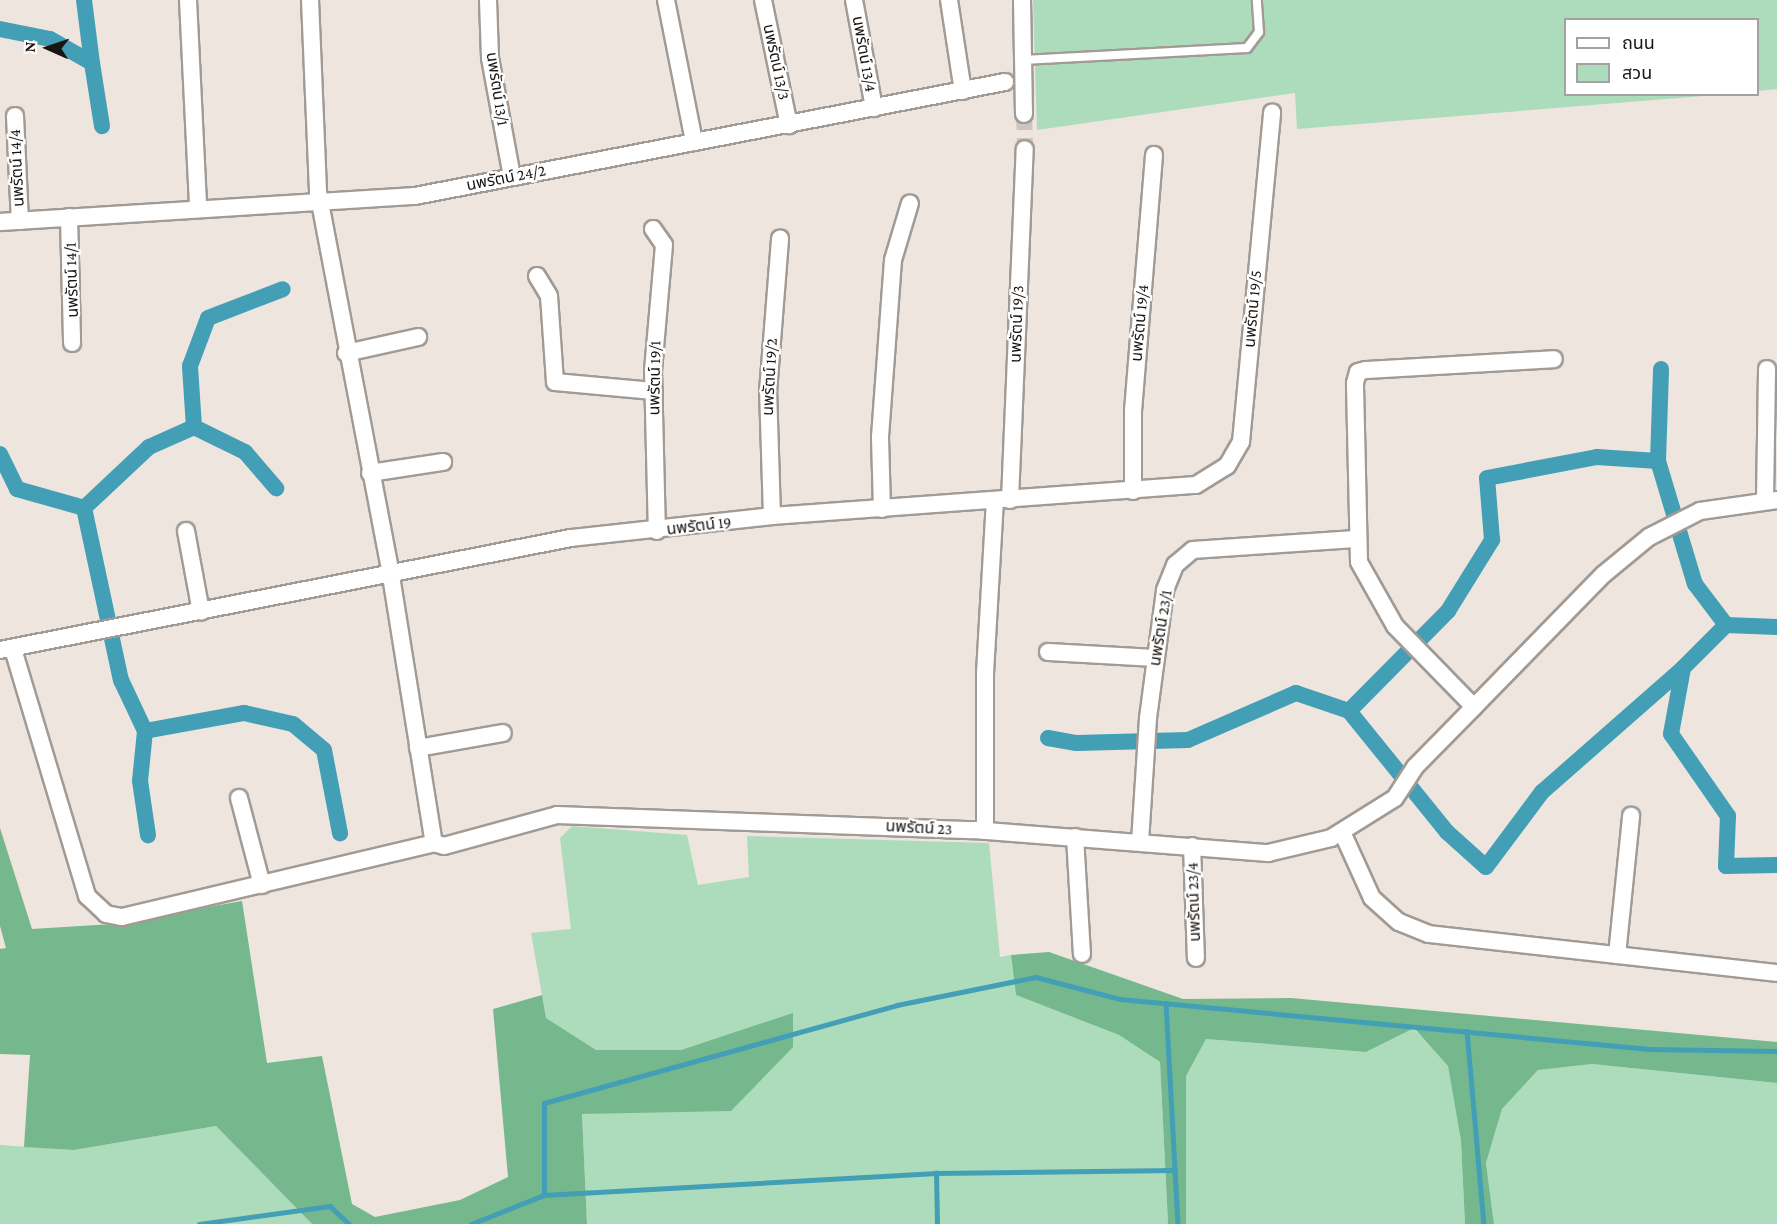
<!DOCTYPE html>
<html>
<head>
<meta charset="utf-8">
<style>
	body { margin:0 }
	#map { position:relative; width:1777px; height:1224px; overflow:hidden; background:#ede5de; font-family:"Crimson Pro","Noto Sans Thai",serif }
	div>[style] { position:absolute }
	.green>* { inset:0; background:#acdcbc }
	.forest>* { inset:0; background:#75b88d }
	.stream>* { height:4.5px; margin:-2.25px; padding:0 2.25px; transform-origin:2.25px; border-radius:2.25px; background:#429fb5 }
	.canal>* { height:16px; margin:-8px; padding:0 8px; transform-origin:8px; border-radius:8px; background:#429fb5 }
	.minor-tunnel>* { height:16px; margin-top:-8px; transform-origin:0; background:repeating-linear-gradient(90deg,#cdc6c0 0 16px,transparent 0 24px) }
	.roads { filter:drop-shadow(2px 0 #a29a94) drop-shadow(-2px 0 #a29a94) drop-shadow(0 2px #a29a94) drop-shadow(0 -2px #a29a94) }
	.service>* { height:8px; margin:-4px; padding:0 4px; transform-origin:4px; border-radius:4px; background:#fff }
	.minor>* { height:16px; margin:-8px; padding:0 8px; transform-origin:8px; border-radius:8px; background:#fff }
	span { translate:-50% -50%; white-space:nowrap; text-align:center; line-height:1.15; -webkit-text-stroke:4.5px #fff; paint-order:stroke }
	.street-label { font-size:16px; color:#181513 }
	.legend { position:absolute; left:1564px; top:18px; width:195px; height:78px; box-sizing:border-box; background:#fff; border:2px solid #a3a1a1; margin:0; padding:8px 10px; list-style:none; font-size:18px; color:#181513 }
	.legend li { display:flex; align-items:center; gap:12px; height:30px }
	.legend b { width:30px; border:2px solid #a3a1a1 }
	.north { position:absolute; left:18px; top:18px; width:60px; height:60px; -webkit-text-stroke:4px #fff; paint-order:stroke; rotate:273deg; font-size:16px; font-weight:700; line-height:24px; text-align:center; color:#181513 }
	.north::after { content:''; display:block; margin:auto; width:21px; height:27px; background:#181513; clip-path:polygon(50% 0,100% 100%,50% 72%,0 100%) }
</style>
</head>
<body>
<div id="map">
	<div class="green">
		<div style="clip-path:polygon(1033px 0,1777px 0,1777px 89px,1758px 91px,1758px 20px,1566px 20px,1566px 94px,1716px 95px,1297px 129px,1295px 93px,1037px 130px)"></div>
		<div style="clip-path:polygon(572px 826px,687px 835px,698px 885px,749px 877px,747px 836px,989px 843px,1000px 957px,1011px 955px,1016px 995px,1119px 1035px,1160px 1062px,1168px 1224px,587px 1224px,582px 1114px,623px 1112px,793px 1014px,681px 1050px,595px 1050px,546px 1018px,531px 933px,571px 929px,560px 838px)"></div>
		<div style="clip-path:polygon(1413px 1028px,1448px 1065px,1461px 1141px,1465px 1224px,1186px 1224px,1186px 1075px,1206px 1039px,1366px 1052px)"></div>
		<div style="clip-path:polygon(1592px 1064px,1777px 1083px,1777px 1224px,1494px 1224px,1486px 1163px,1502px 1109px,1538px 1070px)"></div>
		<div style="clip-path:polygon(216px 1126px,312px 1224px,0 1224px,0 1145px,74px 1150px)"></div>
	</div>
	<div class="forest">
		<div style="clip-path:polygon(0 828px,32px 929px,113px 924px,242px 901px,267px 1063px,322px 1056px,352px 1204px,375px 1217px,460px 1200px,508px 1177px,493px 1009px,542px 995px,546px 1018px,596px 1050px,681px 1050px,793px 1013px,793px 1047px,731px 1111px,582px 1114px,587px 1224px,312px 1224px,216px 1126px,74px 1150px,24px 1147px,30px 1055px,0 1054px,0 949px,6px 948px,0 926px)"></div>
		<div style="clip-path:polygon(1049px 952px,1183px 999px,1291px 998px,1777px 1042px,1777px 1083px,1592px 1064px,1538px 1070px,1502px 1109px,1486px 1163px,1494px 1224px,1465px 1224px,1461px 1141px,1448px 1066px,1414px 1028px,1366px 1052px,1206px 1039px,1186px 1076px,1186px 1224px,1168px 1224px,1160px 1062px,1119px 1035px,1016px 995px,1011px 955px)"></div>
	</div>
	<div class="stream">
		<div style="left:1166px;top:1003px;width:221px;rotate:86.9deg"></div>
		<div style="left:1467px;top:1031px;width:194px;rotate:85deg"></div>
		<div style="left:544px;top:1195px;width:393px;rotate:-3.2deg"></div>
		<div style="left:199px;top:1224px;width:132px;rotate:-7.8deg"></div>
		<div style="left:330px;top:1206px;width:26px;rotate:43deg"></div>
		<div style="left:471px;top:1224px;width:79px;rotate:-21.7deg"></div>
		<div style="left:544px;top:1195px;width:92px;rotate:-90deg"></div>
		<div style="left:544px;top:1103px;width:366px;rotate:-15.5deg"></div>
		<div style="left:897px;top:1005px;width:142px;rotate:-11.4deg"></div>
		<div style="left:1036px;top:977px;width:87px;rotate:14.7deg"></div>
		<div style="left:1120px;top:999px;width:531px;rotate:5.4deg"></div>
		<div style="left:1649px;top:1049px;width:128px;rotate:0.9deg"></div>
		<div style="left:937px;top:1224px;width:51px;rotate:-91.1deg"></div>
		<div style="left:936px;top:1173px;width:239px;rotate:-0.7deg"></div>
	</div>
	<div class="canal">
		<div style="left:84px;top:0;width:64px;rotate:82.8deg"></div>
		<div style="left:0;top:29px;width:51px;rotate:11.3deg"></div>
		<div style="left:50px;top:39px;width:48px;rotate:29.7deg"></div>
		<div style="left:92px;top:63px;width:64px;rotate:81deg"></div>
		<div style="left:194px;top:427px;width:61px;rotate:-93.8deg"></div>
		<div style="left:190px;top:366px;width:51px;rotate:-69.4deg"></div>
		<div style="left:208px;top:318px;width:80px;rotate:-21.1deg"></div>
		<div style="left:0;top:454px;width:39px;rotate:64deg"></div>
		<div style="left:17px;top:489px;width:70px;rotate:15.8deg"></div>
		<div style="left:84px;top:508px;width:89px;rotate:-43.2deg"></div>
		<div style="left:149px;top:447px;width:49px;rotate:-24deg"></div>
		<div style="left:194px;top:427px;width:57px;rotate:26.1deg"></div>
		<div style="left:245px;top:452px;width:48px;rotate:49.3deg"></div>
		<div style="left:1658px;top:461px;width:128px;rotate:73.3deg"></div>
		<div style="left:1695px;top:584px;width:51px;rotate:52.9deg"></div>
		<div style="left:84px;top:508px;width:176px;rotate:77.9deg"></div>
		<div style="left:121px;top:680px;width:56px;rotate:64.8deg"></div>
		<div style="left:145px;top:731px;width:101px;rotate:-10.3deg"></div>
		<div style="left:244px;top:713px;width:50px;rotate:12.7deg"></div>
		<div style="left:293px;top:724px;width:40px;rotate:40deg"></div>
		<div style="left:324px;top:750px;width:85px;rotate:79.1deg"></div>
		<div style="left:1777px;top:627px;width:51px;rotate:-177.8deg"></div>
		<div style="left:1726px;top:625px;width:61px;rotate:135deg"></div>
		<div style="left:1683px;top:668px;width:67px;rotate:100.3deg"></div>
		<div style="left:1671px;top:734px;width:100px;rotate:55.2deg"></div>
		<div style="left:1728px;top:816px;width:50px;rotate:92.3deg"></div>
		<div style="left:1726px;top:866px;width:51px;rotate:-1.1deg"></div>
		<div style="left:1349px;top:711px;width:141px;rotate:-45.3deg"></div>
		<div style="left:1448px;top:611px;width:84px;rotate:-58.2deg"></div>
		<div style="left:1492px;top:540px;width:62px;rotate:-94.6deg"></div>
		<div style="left:1487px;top:478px;width:112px;rotate:-10.8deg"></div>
		<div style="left:1597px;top:457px;width:61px;rotate:3.8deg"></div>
		<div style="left:1658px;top:461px;width:92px;rotate:-88.1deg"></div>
		<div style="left:145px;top:731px;width:50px;rotate:95.7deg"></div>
		<div style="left:140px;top:781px;width:55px;rotate:81.6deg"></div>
		<div style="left:1048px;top:738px;width:29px;rotate:10deg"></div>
		<div style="left:1077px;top:743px;width:111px;rotate:-1.5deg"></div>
		<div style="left:1188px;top:740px;width:118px;rotate:-23.5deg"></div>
		<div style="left:1296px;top:693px;width:56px;rotate:18.8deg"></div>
		<div style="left:1349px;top:711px;width:156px;rotate:51deg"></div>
		<div style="left:1447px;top:832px;width:52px;rotate:41.9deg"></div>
		<div style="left:1486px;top:867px;width:94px;rotate:-53.3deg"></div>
		<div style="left:1542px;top:792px;width:188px;rotate:-41.3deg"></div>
	</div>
	<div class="minor-tunnel">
		<div style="left:1024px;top:114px;width:35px;rotate:88deg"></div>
	</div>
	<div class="roads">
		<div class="service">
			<div style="left:1023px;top:60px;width:224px;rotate:-3.1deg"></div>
			<div style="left:1247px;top:48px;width:20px;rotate:-53deg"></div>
			<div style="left:1259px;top:32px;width:32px;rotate:-94deg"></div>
		</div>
		<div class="minor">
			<div style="left:188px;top:0;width:208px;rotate:87.2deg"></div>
			<div style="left:310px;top:0;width:192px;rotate:87.6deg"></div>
			<div style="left:318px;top:192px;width:391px;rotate:79.2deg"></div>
			<div style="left:391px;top:576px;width:270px;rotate:80.9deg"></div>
			<div style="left:488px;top:0;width:58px;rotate:88deg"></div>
			<div style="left:490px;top:58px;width:121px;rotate:79.5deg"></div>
			<div style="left:666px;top:0;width:145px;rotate:78.8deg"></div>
			<div style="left:763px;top:0;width:128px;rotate:78.3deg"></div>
			<div style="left:854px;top:0;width:110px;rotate:79.5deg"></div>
			<div style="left:949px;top:0;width:92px;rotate:81.3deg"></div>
			<div style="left:1022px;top:0;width:114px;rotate:89deg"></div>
			<div style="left:15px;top:116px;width:105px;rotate:87.3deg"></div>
			<div style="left:69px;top:217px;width:126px;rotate:88.6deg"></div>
			<div style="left:0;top:222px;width:416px;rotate:-3.6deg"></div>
			<div style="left:415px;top:196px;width:601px;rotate:-10.94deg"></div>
			<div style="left:653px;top:229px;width:19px;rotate:55deg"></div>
			<div style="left:664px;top:245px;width:126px;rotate:95deg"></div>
			<div style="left:653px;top:371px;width:160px;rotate:88.6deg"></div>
			<div style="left:537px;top:276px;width:23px;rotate:59deg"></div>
			<div style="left:549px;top:296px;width:86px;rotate:86deg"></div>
			<div style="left:555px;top:382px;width:99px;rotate:5.2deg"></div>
			<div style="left:346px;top:353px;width:74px;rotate:-12.5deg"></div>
			<div style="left:370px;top:473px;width:74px;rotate:-8.6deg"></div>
			<div style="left:1133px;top:491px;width:80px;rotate:-90deg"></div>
			<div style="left:1133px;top:411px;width:257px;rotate:-85.3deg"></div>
			<div style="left:1765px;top:499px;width:130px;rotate:-89.1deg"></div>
			<div style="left:1010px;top:500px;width:351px;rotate:-87.6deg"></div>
			<div style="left:882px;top:509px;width:72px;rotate:-91.6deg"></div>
			<div style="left:880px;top:437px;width:177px;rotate:-85.8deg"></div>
			<div style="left:893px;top:260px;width:59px;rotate:-73.4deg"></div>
			<div style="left:772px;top:516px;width:124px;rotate:-91.8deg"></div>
			<div style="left:768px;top:392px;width:154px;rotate:-85.5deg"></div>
			<div style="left:186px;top:531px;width:82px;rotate:79.5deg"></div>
			<div style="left:13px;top:649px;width:258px;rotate:73.3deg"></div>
			<div style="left:87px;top:896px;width:26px;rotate:43deg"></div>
			<div style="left:106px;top:914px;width:16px;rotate:11deg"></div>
			<div style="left:122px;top:917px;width:321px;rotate:-13.3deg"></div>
			<div style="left:434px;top:843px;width:10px;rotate:17deg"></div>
			<div style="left:444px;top:846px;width:117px;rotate:-15.3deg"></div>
			<div style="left:557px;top:815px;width:417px;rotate:2.1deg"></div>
			<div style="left:974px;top:830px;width:295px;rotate:4.5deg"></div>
			<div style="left:1268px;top:853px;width:65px;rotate:-13.4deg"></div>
			<div style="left:1331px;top:838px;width:75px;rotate:-32deg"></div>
			<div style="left:1395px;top:798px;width:37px;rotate:-57deg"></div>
			<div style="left:1415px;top:767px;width:84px;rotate:-45.5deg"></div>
			<div style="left:1474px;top:707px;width:186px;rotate:-45.7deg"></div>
			<div style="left:1604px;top:574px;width:58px;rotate:-39.4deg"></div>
			<div style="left:1649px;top:537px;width:57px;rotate:-27deg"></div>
			<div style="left:1700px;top:511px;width:78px;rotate:-8.1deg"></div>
			<div style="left:0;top:650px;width:582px;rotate:-11.1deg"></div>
			<div style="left:571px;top:538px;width:202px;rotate:-6.2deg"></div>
			<div style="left:772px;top:516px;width:425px;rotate:-4.2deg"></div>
			<div style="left:1196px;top:485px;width:36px;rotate:-32deg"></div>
			<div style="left:1227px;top:466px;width:28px;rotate:-60deg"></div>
			<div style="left:1241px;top:442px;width:331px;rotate:-84.6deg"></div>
			<div style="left:1048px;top:652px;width:108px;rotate:3.2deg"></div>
			<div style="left:1474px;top:707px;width:113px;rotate:-134.3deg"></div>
			<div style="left:1395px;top:626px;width:73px;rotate:-119.4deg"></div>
			<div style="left:1359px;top:562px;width:179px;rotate:-91.3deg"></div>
			<div style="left:1355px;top:383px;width:11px;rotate:-75deg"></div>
			<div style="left:1358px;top:372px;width:8px;rotate:-14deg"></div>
			<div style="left:1366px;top:370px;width:188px;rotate:-3.3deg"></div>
			<div style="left:418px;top:748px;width:86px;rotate:-10deg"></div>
			<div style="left:239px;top:798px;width:90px;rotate:75.2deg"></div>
			<div style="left:985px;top:831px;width:158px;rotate:-90deg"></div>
			<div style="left:985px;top:673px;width:172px;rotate:-86.7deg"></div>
			<div style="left:1342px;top:832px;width:72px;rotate:65.6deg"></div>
			<div style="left:1372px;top:898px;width:36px;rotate:42deg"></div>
			<div style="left:1399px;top:922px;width:32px;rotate:22deg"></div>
			<div style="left:1429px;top:934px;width:350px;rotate:6.4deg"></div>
			<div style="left:1075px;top:837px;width:117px;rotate:86.6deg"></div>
			<div style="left:1140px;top:842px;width:124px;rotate:-86.3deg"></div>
			<div style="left:1148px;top:718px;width:129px;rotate:-82.4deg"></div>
			<div style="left:1165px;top:590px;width:27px;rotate:-68deg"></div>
			<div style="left:1175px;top:565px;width:23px;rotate:-40deg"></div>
			<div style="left:1193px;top:550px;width:162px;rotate:-3.9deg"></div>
			<div style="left:1192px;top:846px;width:112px;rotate:88deg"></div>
			<div style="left:1617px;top:955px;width:140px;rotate:-84.2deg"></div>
		</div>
	</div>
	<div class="street-label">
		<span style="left:864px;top:54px;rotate:80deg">นพรัตน์ 13/4</span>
		<span style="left:776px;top:62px;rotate:78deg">นพรัตน์ 13/3</span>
		<span style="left:497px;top:89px;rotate:81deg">นพรัตน์ 13/1</span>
		<span style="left:17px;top:168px;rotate:-93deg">นพรัตน์ 14/4</span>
		<span style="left:506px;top:178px;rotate:-11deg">นพรัตน์ 24/2</span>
		<span style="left:72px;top:280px;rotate:-92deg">นพรัตน์ 14/1</span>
		<span style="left:1253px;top:309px;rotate:-85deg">นพรัตน์ 19/5</span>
		<span style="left:1140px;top:323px;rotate:-85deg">นพรัตน์ 19/4</span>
		<span style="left:1017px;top:324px;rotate:-88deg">นพรัตน์ 19/3</span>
		<span style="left:770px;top:377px;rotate:-87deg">นพรัตน์ 19/2</span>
		<span style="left:655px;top:378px;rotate:-89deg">นพรัตน์ 19/1</span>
		<span style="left:699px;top:526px;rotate:-7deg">นพรัตน์ 19</span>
		<span style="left:1161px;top:628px;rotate:-81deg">นพรัตน์ 23/1</span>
		<span style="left:919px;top:828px;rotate:3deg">นพรัตน์ 23</span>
		<span style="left:1194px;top:902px;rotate:-92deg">นพรัตน์ 23/4</span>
	</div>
	<ul class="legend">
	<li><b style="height:8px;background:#fff"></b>ถนน</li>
	<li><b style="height:16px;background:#acdcbc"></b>สวน</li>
	</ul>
	<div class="north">N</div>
</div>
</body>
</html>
